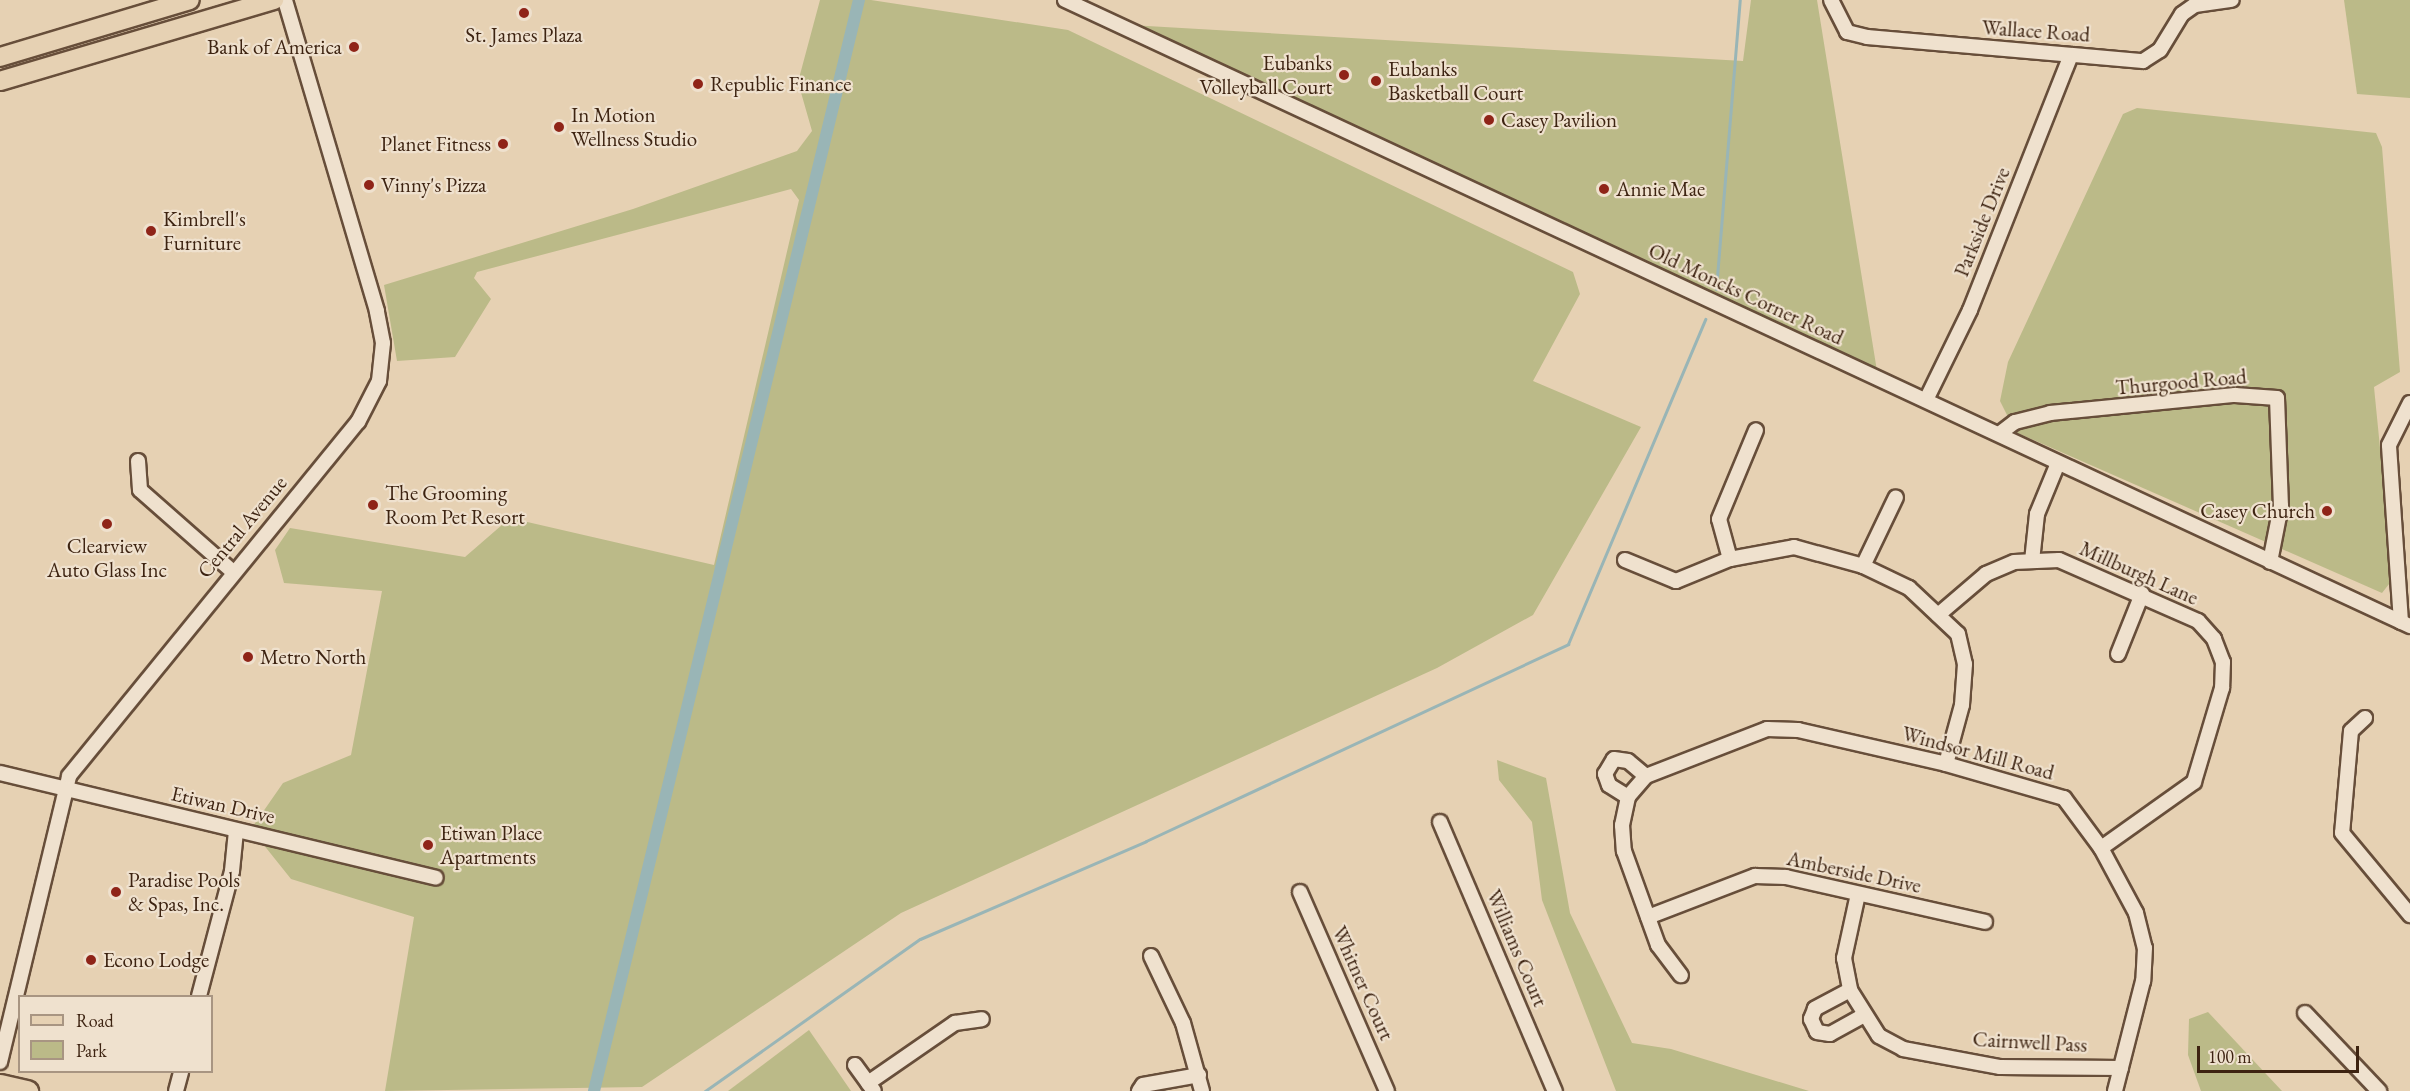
<!DOCTYPE html>
<html>
<head>
<meta charset="utf-8">
<style>
	body { margin:0 }
	#map { position:relative; width:2410px; height:1091px; overflow:hidden; background:#e6d1b3; font-family:"EB Garamond",serif }
	div>[style] { position:absolute }
	.green>* { inset:0; background:#bbba88 }
	.stream>* { height:3px; margin:-1.5px; padding:0 1.5px; transform-origin:1.5px; border-radius:1.5px; background:#99b5b6 }
	.canal>* { height:12px; margin:-6px; padding:0 6px; transform-origin:6px; border-radius:6px; background:#99b5b6 }
	.roads { filter:drop-shadow(2px 0 #674e3a) drop-shadow(-2px 0 #674e3a) drop-shadow(0 2px #674e3a) drop-shadow(0 -2px #674e3a) }
	.minor>* { height:14px; margin:-7px; padding:0 7px; transform-origin:7px; border-radius:7px; background:#efe1ce }
	.major>* { height:18px; margin:-9px; padding:0 9px; transform-origin:9px; border-radius:9px; background:#e6d1b3 }
	.highway>* { height:21px; margin:-10.5px; padding:0 10.5px; transform-origin:10.5px; border-radius:10.5px; background:#e6d1b3 }
	.dots>* { width:16px; height:16px; translate:-50% -50%; box-sizing:border-box; border:3px solid #efe1ce; border-radius:50% }
	span { translate:-50% -50%; white-space:nowrap; text-align:center; line-height:1.15; -webkit-text-stroke:4.5px #efe1ce; paint-order:stroke }
	.street-label { font-size:21px; color:#3d2311 }
	.poi-label { font-size:21px; color:#3d2311 }
	.right { translate:-100% -50%; text-align:right }
	.left { translate:0 -50%; text-align:left }
	.legend { position:absolute; left:18px; top:995px; width:195px; height:78px; box-sizing:border-box; background:#efe1ce; border:2px solid #a89582; margin:0; padding:8px 10px; list-style:none; font-size:18px; color:#3d2311 }
	.legend li { display:flex; align-items:center; gap:12px; height:30px }
	.legend b { width:30px; border:2px solid #a89582 }
	.scale { position:absolute; left:2197px; top:1046px; width:162px; height:27px; box-sizing:border-box; border:3px solid #3d2311; border-top:0; padding-left:8px; font-size:18px; line-height:21px; white-space:nowrap; color:#3d2311; -webkit-text-stroke:4px #efe1ce; paint-order:stroke }
</style>
</head>
<body>
<div id="map">
	<div class="green">
		<div style="clip-path:polygon(820px 0,871px 0,1068px 30px,1573px 272px,1580px 294px,1533px 381px,1641px 427px,1533px 615px,1437px 668px,901px 913px,642px 1087px,385px 1091px,414px 917px,291px 879px,251px 829px,283px 783px,351px 755px,382px 591px,284px 583px,275px 550px,290px 528px,465px 557px,510px 518px,714px 565px,799px 200px,791px 189px,477px 272px,474px 278px,491px 299px,455px 357px,397px 361px,384px 285px,633px 209px,797px 151px,812px 131px,798px 82px)"></div>
		<div style="clip-path:polygon(1751px 0,1817px 0,1877px 371px,1130px 25px,1743px 61px)"></div>
		<div style="clip-path:polygon(2344px 0,2410px 0,2410px 98px,2357px 94px)"></div>
		<div style="clip-path:polygon(2137px 108px,2376px 133px,2382px 147px,2400px 372px,2374px 387px,2393px 579px,2382px 593px,2004px 427px,2009px 419px,2000px 401px,2008px 362px,2123px 114px)"></div>
		<div style="clip-path:polygon(1497px 760px,1546px 778px,1570px 913px,1632px 1043px,1671px 1049px,1809px 1091px,1616px 1091px,1542px 900px,1532px 822px,1499px 780px)"></div>
		<div style="clip-path:polygon(2208px 1012px,2282px 1091px,2201px 1091px,2188px 1055px,2189px 1019px)"></div>
		<div style="clip-path:polygon(809px 1030px,851px 1091px,728px 1091px)"></div>
	</div>
	<div class="stream">
		<div style="left:1716px;top:289px;width:290px;rotate:-85.3deg"></div>
		<div style="left:705px;top:1091px;width:263px;rotate:-35.3deg"></div>
		<div style="left:920px;top:939px;width:246px;rotate:-23.4deg"></div>
		<div style="left:1146px;top:841px;width:466px;rotate:-25deg"></div>
		<div style="left:1568px;top:644px;width:353px;rotate:-67.1deg"></div>
	</div>
	<div class="canal">
		<div style="left:594px;top:1091px;width:1123px;rotate:-76.35deg"></div>
	</div>
	<div class="roads">
		<div class="minor">
			<div style="left:1065px;top:0;width:1484px;rotate:24.96deg"></div>
			<div style="left:1831px;top:0;width:36px;rotate:63deg"></div>
			<div style="left:1847px;top:32px;width:21px;rotate:14deg"></div>
			<div style="left:1867px;top:37px;width:277px;rotate:5deg"></div>
			<div style="left:2143px;top:61px;width:20px;rotate:-33deg"></div>
			<div style="left:2160px;top:50px;width:42px;rotate:-58.6deg"></div>
			<div style="left:2182px;top:14px;width:16px;rotate:-35deg"></div>
			<div style="left:2195px;top:5px;width:37px;rotate:-8deg"></div>
			<div style="left:1926px;top:400px;width:100px;rotate:-63.9deg"></div>
			<div style="left:1970px;top:310px;width:272px;rotate:-68.4deg"></div>
			<div style="left:1999px;top:434px;width:20px;rotate:-37deg"></div>
			<div style="left:2015px;top:422px;width:36px;rotate:-14deg"></div>
			<div style="left:2050px;top:413px;width:186px;rotate:-5.6deg"></div>
			<div style="left:2235px;top:395px;width:42px;rotate:4.1deg"></div>
			<div style="left:2277px;top:398px;width:108px;rotate:87.9deg"></div>
			<div style="left:2281px;top:506px;width:57px;rotate:101.1deg"></div>
			<div style="left:138px;top:461px;width:29px;rotate:86deg"></div>
			<div style="left:140px;top:490px;width:123px;rotate:41.4deg"></div>
			<div style="left:1730px;top:559px;width:41px;rotate:-105.4deg"></div>
			<div style="left:1719px;top:519px;width:96px;rotate:-67.4deg"></div>
			<div style="left:1625px;top:560px;width:55px;rotate:22.4deg"></div>
			<div style="left:1676px;top:581px;width:58px;rotate:-22.2deg"></div>
			<div style="left:1730px;top:559px;width:65px;rotate:-10.6deg"></div>
			<div style="left:1794px;top:547px;width:72px;rotate:15.4deg"></div>
			<div style="left:1863px;top:566px;width:51px;rotate:25.6deg"></div>
			<div style="left:1909px;top:588px;width:67px;rotate:43.2deg"></div>
			<div style="left:1958px;top:634px;width:31px;rotate:77deg"></div>
			<div style="left:1965px;top:664px;width:41px;rotate:94.2deg"></div>
			<div style="left:1962px;top:705px;width:61px;rotate:105.2deg"></div>
			<div style="left:2032px;top:561px;width:47px;rotate:-83.9deg"></div>
			<div style="left:2037px;top:514px;width:55px;rotate:-67.6deg"></div>
			<div style="left:1863px;top:566px;width:76px;rotate:-64.4deg"></div>
			<div style="left:1938px;top:615px;width:63px;rotate:-40.5deg"></div>
			<div style="left:1986px;top:574px;width:30px;rotate:-23deg"></div>
			<div style="left:2014px;top:562px;width:45px;rotate:-2.5deg"></div>
			<div style="left:2059px;top:560px;width:152px;rotate:23.7deg"></div>
			<div style="left:2198px;top:621px;width:24px;rotate:48deg"></div>
			<div style="left:2214px;top:639px;width:25px;rotate:69deg"></div>
			<div style="left:2223px;top:662px;width:26px;rotate:92deg"></div>
			<div style="left:2222px;top:688px;width:98px;rotate:106.6deg"></div>
			<div style="left:2194px;top:782px;width:114px;rotate:144.6deg"></div>
			<div style="left:2401px;top:622px;width:177px;rotate:-93.9deg"></div>
			<div style="left:2389px;top:445px;width:47px;rotate:-63.4deg"></div>
			<div style="left:2118px;top:654px;width:65px;rotate:-68.2deg"></div>
			<div style="left:2365px;top:718px;width:19px;rotate:137deg"></div>
			<div style="left:2351px;top:731px;width:102px;rotate:95deg"></div>
			<div style="left:2342px;top:833px;width:107px;rotate:50.3deg"></div>
			<div style="left:0;top:773px;width:448px;rotate:13.5deg"></div>
			<div style="left:1646px;top:776px;width:130px;rotate:-21.2deg"></div>
			<div style="left:1767px;top:729px;width:31px;rotate:2deg"></div>
			<div style="left:1798px;top:730px;width:152px;rotate:12.9deg"></div>
			<div style="left:1946px;top:764px;width:123px;rotate:16.1deg"></div>
			<div style="left:2064px;top:798px;width:62px;rotate:53.5deg"></div>
			<div style="left:2101px;top:848px;width:74px;rotate:61.7deg"></div>
			<div style="left:2136px;top:913px;width:36px;rotate:76deg"></div>
			<div style="left:2145px;top:948px;width:33px;rotate:93deg"></div>
			<div style="left:2143px;top:981px;width:114px;rotate:104.3deg"></div>
			<div style="left:1628px;top:797px;width:22px;rotate:-148deg"></div>
			<div style="left:1609px;top:785px;width:12px;rotate:-110deg"></div>
			<div style="left:1605px;top:774px;width:17px;rotate:-59deg"></div>
			<div style="left:1614px;top:759px;width:14px;rotate:8deg"></div>
			<div style="left:1628px;top:761px;width:23px;rotate:40deg"></div>
			<div style="left:1646px;top:776px;width:28px;rotate:131deg"></div>
			<div style="left:1628px;top:797px;width:29px;rotate:102deg"></div>
			<div style="left:1622px;top:825px;width:26px;rotate:86deg"></div>
			<div style="left:1624px;top:851px;width:100px;rotate:70.1deg"></div>
			<div style="left:1658px;top:945px;width:38px;rotate:53deg"></div>
			<div style="left:1440px;top:822px;width:293px;rotate:66.9deg"></div>
			<div style="left:1300px;top:892px;width:217px;rotate:66.4deg"></div>
			<div style="left:1858px;top:894px;width:66px;rotate:102.3deg"></div>
			<div style="left:1844px;top:958px;width:33px;rotate:79deg"></div>
			<div style="left:1850px;top:990px;width:54px;rotate:57.8deg"></div>
			<div style="left:1879px;top:1036px;width:27px;rotate:28deg"></div>
			<div style="left:1903px;top:1049px;width:99px;rotate:10.5deg"></div>
			<div style="left:2000px;top:1067px;width:121px;rotate:0.5deg"></div>
			<div style="left:1648px;top:917px;width:115px;rotate:-21deg"></div>
			<div style="left:1755px;top:876px;width:31px;rotate:2deg"></div>
			<div style="left:1786px;top:877px;width:204px;rotate:12.7deg"></div>
			<div style="left:1151px;top:956px;width:74px;rotate:64.5deg"></div>
			<div style="left:1183px;top:1023px;width:71px;rotate:74.4deg"></div>
			<div style="left:1850px;top:990px;width:40px;rotate:152deg"></div>
			<div style="left:1815px;top:1009px;width:11px;rotate:112deg"></div>
			<div style="left:1811px;top:1019px;width:14px;rotate:65deg"></div>
			<div style="left:1817px;top:1032px;width:13px;rotate:9deg"></div>
			<div style="left:1830px;top:1034px;width:37px;rotate:-29deg"></div>
			<div style="left:199px;top:996px;width:129px;rotate:-75.2deg"></div>
			<div style="left:232px;top:871px;width:40px;rotate:-84.3deg"></div>
			<div style="left:2305px;top:1013px;width:108px;rotate:46.5deg"></div>
			<div style="left:0;top:1062px;width:294px;rotate:-76.4deg"></div>
			<div style="left:69px;top:776px;width:457px;rotate:-50.8deg"></div>
			<div style="left:358px;top:422px;width:46px;rotate:-62.9deg"></div>
			<div style="left:379px;top:381px;width:38px;rotate:-84deg"></div>
			<div style="left:383px;top:343px;width:33px;rotate:-101deg"></div>
			<div style="left:377px;top:311px;width:324px;rotate:-106.5deg"></div>
			<div style="left:855px;top:1065px;width:32px;rotate:54deg"></div>
			<div style="left:868px;top:1083px;width:106px;rotate:-34.6deg"></div>
			<div style="left:955px;top:1023px;width:27px;rotate:-8deg"></div>
			<div style="left:176px;top:1091px;width:20px;rotate:-75deg"></div>
			<div style="left:1139px;top:1091px;width:7px;rotate:-56deg"></div>
			<div style="left:1143px;top:1085px;width:57px;rotate:-10.1deg"></div>
		</div>
		<div class="major">
			<div style="left:0;top:57px;width:198px;rotate:-16.7deg"></div>
			<div style="left:0;top:81px;width:286px;rotate:-16.5deg"></div>
		</div>
		<div class="highway">
			<div style="left:0;top:1085px;width:28px;rotate:13deg"></div>
		</div>
	</div>
	<div class="dots">
		<div style="left:524px;top:13px;background:#8f2418"></div>
		<div style="left:354px;top:47px;background:#8f2418"></div>
		<div style="left:1344px;top:75px;background:#8f2418"></div>
		<div style="left:1376px;top:81px;background:#8f2418"></div>
		<div style="left:698px;top:84px;background:#8f2418"></div>
		<div style="left:1489px;top:120px;background:#8f2418"></div>
		<div style="left:559px;top:127px;background:#8f2418"></div>
		<div style="left:503px;top:144px;background:#8f2418"></div>
		<div style="left:369px;top:185px;background:#8f2418"></div>
		<div style="left:1604px;top:189px;background:#8f2418"></div>
		<div style="left:151px;top:231px;background:#8f2418"></div>
		<div style="left:373px;top:505px;background:#8f2418"></div>
		<div style="left:2327px;top:511px;background:#8f2418"></div>
		<div style="left:107px;top:524px;background:#8f2418"></div>
		<div style="left:248px;top:657px;background:#8f2418"></div>
		<div style="left:428px;top:845px;background:#8f2418"></div>
		<div style="left:116px;top:892px;background:#8f2418"></div>
		<div style="left:91px;top:960px;background:#8f2418"></div>
	</div>
	<div class="street-label">
		<span style="left:2036px;top:31px;rotate:4deg">Wallace Road</span>
		<span style="left:1982px;top:222px;rotate:-68deg">Parkside Drive</span>
		<span style="left:1746px;top:294px;rotate:25deg">Old Moncks Corner Road</span>
		<span style="left:2181px;top:382px;rotate:-5deg">Thurgood Road</span>
		<span style="left:242px;top:527px;rotate:-50deg">Central Avenue</span>
		<span style="left:2139px;top:573px;rotate:24deg">Millburgh Lane</span>
		<span style="left:1978px;top:753px;rotate:15deg">Windsor Mill Road</span>
		<span style="left:223px;top:805px;rotate:13deg">Etiwan Drive</span>
		<span style="left:1854px;top:872px;rotate:12deg">Amberside Drive</span>
		<span style="left:1517px;top:948px;rotate:67deg">Williams Court</span>
		<span style="left:1363px;top:983px;rotate:66deg">Whitner Court</span>
		<span style="left:2030px;top:1042px;rotate:3deg">Cairnwell Pass</span>
	</div>
	<div class="poi-label">
		<span style="left:524px;top:35px">St. James Plaza</span>
		<span class="right" style="left:342px;top:47px">Bank of America</span>
		<span class="right" style="left:1332px;top:75px">Eubanks<br>Volleyball Court</span>
		<span class="left" style="left:1388px;top:81px">Eubanks<br>Basketball Court</span>
		<span class="left" style="left:710px;top:84px">Republic Finance</span>
		<span class="left" style="left:571px;top:127px">In Motion<br>Wellness Studio</span>
		<span class="left" style="left:1501px;top:120px">Casey Pavilion</span>
		<span class="right" style="left:491px;top:144px">Planet Fitness</span>
		<span class="left" style="left:381px;top:185px">Vinny's Pizza</span>
		<span class="left" style="left:1616px;top:189px">Annie Mae</span>
		<span class="left" style="left:163px;top:231px">Kimbrell's<br>Furniture</span>
		<span class="left" style="left:385px;top:505px">The Grooming<br>Room Pet Resort</span>
		<span class="right" style="left:2315px;top:511px">Casey Church</span>
		<span style="left:107px;top:558px">Clearview<br>Auto Glass Inc</span>
		<span class="left" style="left:260px;top:657px">Metro North</span>
		<span class="left" style="left:440px;top:845px">Etiwan Place<br>Apartments</span>
		<span class="left" style="left:128px;top:892px">Paradise Pools<br>&amp; Spas, Inc.</span>
		<span class="left" style="left:103px;top:960px">Econo Lodge</span>
	</div>
	<ul class="legend">
	<li><b style="height:8px;background:#e6d1b3"></b>Road</li>
	<li><b style="height:16px;background:#bbba88"></b>Park</li>
	</ul>
	<div class="scale">100 m</div>
</div>
</body>
</html>
